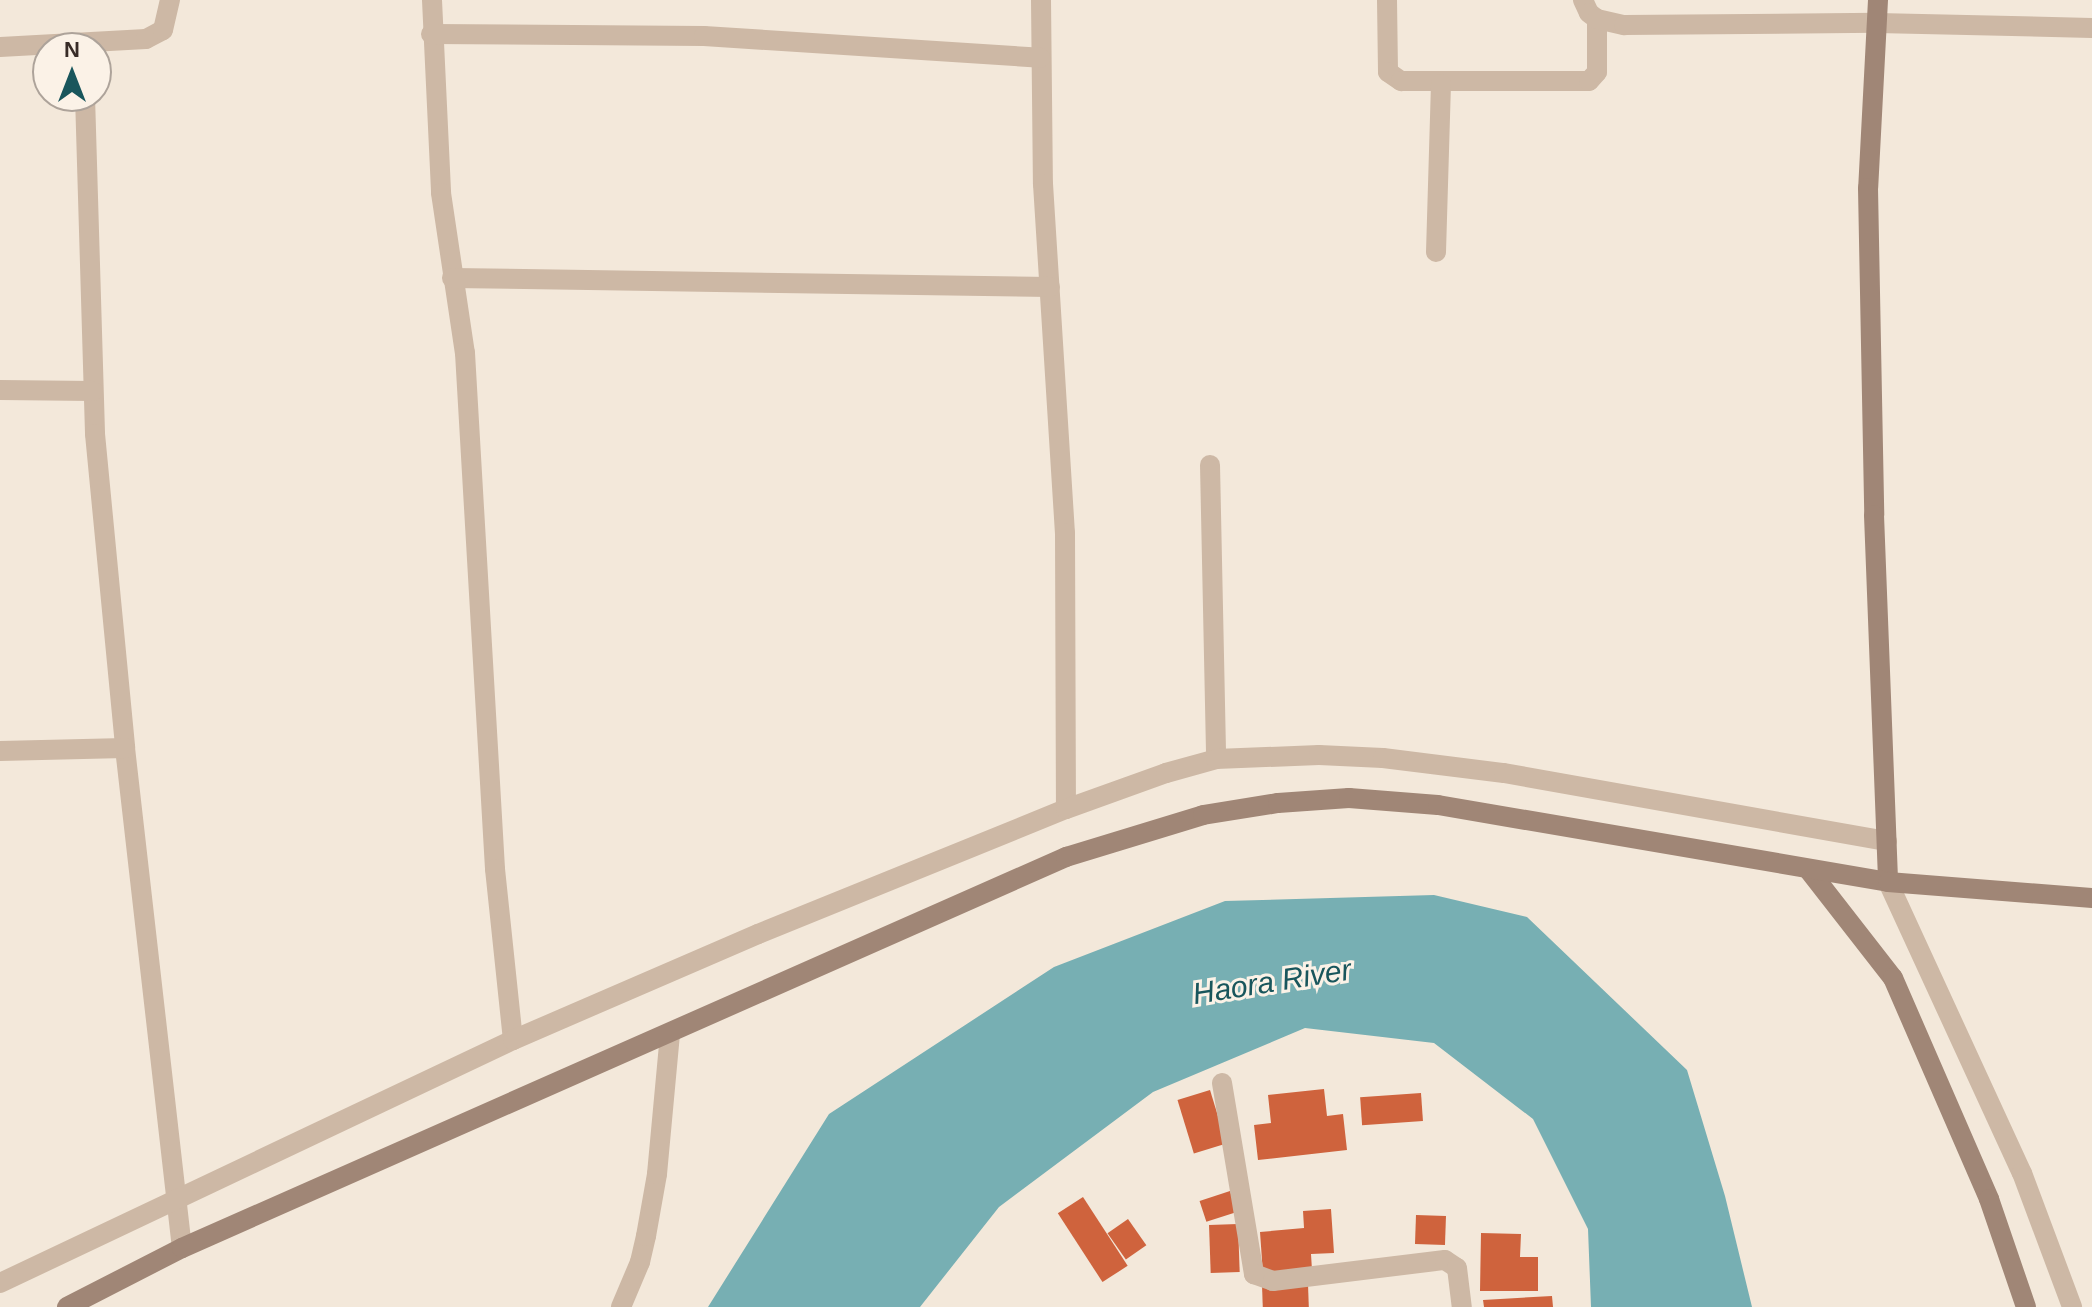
<!DOCTYPE html>
<html>
<head>
<meta charset="utf-8">
<style>
	body { margin:0 }
	#map { position:relative; width:2092px; height:1307px; overflow:hidden; background:#f3e8da; font-family:Helvetica,sans-serif }
	div>[style] { position:absolute }
	.water>* { inset:0; background:#77afb3 }
	.building>* { inset:0; background:#cf633d; transform-origin:0 0 }
	.street>* { height:20px; margin:-10px; padding:0 10px; transform-origin:10px; border-radius:10px; background:#cdb8a5 }
	.secondary>* { height:20px; margin:-10px; padding:0 10px; transform-origin:10px; border-radius:10px; background:#a08676 }
	span { translate:-50% -50%; white-space:nowrap; text-align:center; line-height:1.15; -webkit-text-stroke:6px #fbf2e7; paint-order:stroke }
	.water-label { font-size:30px; color:#19565c; font-style:italic }
	.north { position:absolute; left:32px; top:32px; width:80px; height:80px; box-sizing:border-box; background:#fbf2e7; border:2px solid #ada39a; border-radius:50%; rotate:0deg; font-size:22px; font-weight:700; line-height:32px; text-align:center; color:#382c27 }
	.north::after { content:''; display:block; margin:auto; width:28px; height:36px; background:#19565c; clip-path:polygon(50% 0,100% 100%,50% 72%,0 100%) }
</style>
</head>
<body>
<div id="map">
	<div class="water">
		<div style="clip-path:polygon(1434px 895px,1527px 917px,1687px 1070px,1725px 1196px,1752px 1307px,1591px 1307px,1588px 1229px,1533px 1119px,1434px 1043px,1305px 1028px,1153px 1092px,999px 1207px,920px 1307px,708px 1307px,829px 1114px,1054px 967px,1225px 901px)"></div>
	</div>
	<div class="building">
		<div style="clip-path:polygon(1324px 1089px,1327px 1116px,1343px 1114px,1347px 1150px,1258px 1160px,1254px 1125px,1271px 1123px,1268px 1095px)"></div>
		<div style="left:1210px;top:1090px;width:56px;height:34px;rotate:73deg"></div>
		<div style="left:1421px;top:1093px;width:28px;height:61px;rotate:86deg"></div>
		<div style="left:1230px;top:1191px;width:22px;height:32px;rotate:72deg"></div>
		<div style="left:1083px;top:1197px;width:82px;height:30px;rotate:57deg"></div>
		<div style="clip-path:polygon(1331px 1209px,1334px 1253px,1311px 1254px,1312px 1270px,1263px 1274px,1260px 1232px,1304px 1228px,1303px 1211px)"></div>
		<div style="left:1416px;top:1215px;width:30px;height:29px;rotate:2deg"></div>
		<div style="left:1128px;top:1219px;width:32px;height:25px;rotate:55deg"></div>
		<div style="left:1238px;top:1224px;width:48px;height:29px;rotate:88deg"></div>
		<div style="clip-path:polygon(1481px 1233px,1521px 1234px,1520px 1257px,1538px 1257px,1538px 1291px,1480px 1291px)"></div>
		<div style="left:1308px;top:1284px;width:23px;height:46px;rotate:88deg"></div>
		<div style="clip-path:polygon(1552px 1296px,1553px 1307px,1484px 1307px,1483px 1300px)"></div>
	</div>
	<div class="street">
		<div style="left:432px;top:0;width:193px;rotate:87.3deg"></div>
		<div style="left:441px;top:193px;width:162px;rotate:81.5deg"></div>
		<div style="left:465px;top:353px;width:517px;rotate:86.67deg"></div>
		<div style="left:495px;top:869px;width:172px;rotate:84deg"></div>
		<div style="left:1041px;top:0;width:184px;rotate:89.4deg"></div>
		<div style="left:1043px;top:184px;width:350px;rotate:86.4deg"></div>
		<div style="left:1065px;top:533px;width:276px;rotate:89.8deg"></div>
		<div style="left:1387px;top:0;width:72px;rotate:89.2deg"></div>
		<div style="left:1388px;top:72px;width:16px;rotate:35deg"></div>
		<div style="left:1401px;top:81px;width:188px"></div>
		<div style="left:1589px;top:81px;width:12px;rotate:-48deg"></div>
		<div style="left:1597px;top:72px;width:53px;rotate:-90deg"></div>
		<div style="left:1583px;top:0;width:14px;rotate:65deg"></div>
		<div style="left:1589px;top:13px;width:10px;rotate:37deg"></div>
		<div style="left:1597px;top:19px;width:28px;rotate:13deg"></div>
		<div style="left:1624px;top:25px;width:253px;rotate:-0.5deg"></div>
		<div style="left:1877px;top:23px;width:215px;rotate:1.3deg"></div>
		<div style="left:431px;top:34px;width:273px;rotate:0.4deg"></div>
		<div style="left:704px;top:36px;width:337px;rotate:3.7deg"></div>
		<div style="left:0;top:47px;width:146px;rotate:-3.1deg"></div>
		<div style="left:146px;top:39px;width:19px;rotate:-28deg"></div>
		<div style="left:163px;top:30px;width:31px;rotate:-77deg"></div>
		<div style="left:85px;top:96px;width:338px;rotate:88.3deg"></div>
		<div style="left:95px;top:434px;width:315px;rotate:84.5deg"></div>
		<div style="left:125px;top:748px;width:503px;rotate:83.5deg"></div>
		<div style="left:1436px;top:252px;width:168px;rotate:-88.3deg"></div>
		<div style="left:452px;top:278px;width:598px;rotate:0.86deg"></div>
		<div style="left:0;top:390px;width:93px;rotate:0.6deg"></div>
		<div style="left:1210px;top:465px;width:294px;rotate:88.8deg"></div>
		<div style="left:0;top:751px;width:125px;rotate:-1.4deg"></div>
		<div style="left:1888px;top:882px;width:320px;rotate:65.3deg"></div>
		<div style="left:2022px;top:1173px;width:143px;rotate:69.5deg"></div>
		<div style="left:1222px;top:1083px;width:194px;rotate:80.5deg"></div>
		<div style="left:1254px;top:1274px;width:20px;rotate:20deg"></div>
		<div style="left:1273px;top:1281px;width:173px;rotate:-7deg"></div>
		<div style="left:1445px;top:1260px;width:14px;rotate:34deg"></div>
		<div style="left:1457px;top:1268px;width:39px;rotate:83deg"></div>
		<div style="left:0;top:1283px;width:568px;rotate:-25.35deg"></div>
		<div style="left:513px;top:1040px;width:267px;rotate:-23.4deg"></div>
		<div style="left:758px;top:934px;width:332px;rotate:-22.1deg"></div>
		<div style="left:1066px;top:809px;width:106px;rotate:-19.8deg"></div>
		<div style="left:1166px;top:773px;width:52px;rotate:-15.6deg"></div>
		<div style="left:1216px;top:759px;width:103px;rotate:-2.2deg"></div>
		<div style="left:1319px;top:755px;width:64px;rotate:2.7deg"></div>
		<div style="left:1383px;top:758px;width:122px;rotate:7.1deg"></div>
		<div style="left:1504px;top:773px;width:389px;rotate:10.1deg"></div>
		<div style="left:621px;top:1307px;width:49px;rotate:-67.1deg"></div>
		<div style="left:640px;top:1262px;width:27px;rotate:-77deg"></div>
		<div style="left:646px;top:1236px;width:63px;rotate:-79.9deg"></div>
		<div style="left:657px;top:1174px;width:141px;rotate:-84.7deg"></div>
	</div>
	<div class="secondary">
		<div style="left:1878px;top:0;width:188px;rotate:93deg"></div>
		<div style="left:1868px;top:188px;width:327px;rotate:88.9deg"></div>
		<div style="left:1874px;top:515px;width:367px;rotate:87.8deg"></div>
		<div style="left:1808px;top:869px;width:138px;rotate:52.1deg"></div>
		<div style="left:1893px;top:978px;width:241px;rotate:66.5deg"></div>
		<div style="left:1989px;top:1199px;width:114px;rotate:71.1deg"></div>
		<div style="left:67px;top:1307px;width:129px;rotate:-27.2deg"></div>
		<div style="left:182px;top:1248px;width:967px;rotate:-23.86deg"></div>
		<div style="left:1066px;top:857px;width:143px;rotate:-17deg"></div>
		<div style="left:1203px;top:815px;width:76px;rotate:-9.1deg"></div>
		<div style="left:1278px;top:803px;width:71px;rotate:-4deg"></div>
		<div style="left:1349px;top:798px;width:89px;rotate:4.5deg"></div>
		<div style="left:1438px;top:805px;width:457px;rotate:9.7deg"></div>
		<div style="left:1888px;top:882px;width:205px;rotate:4.5deg"></div>
	</div>
	<div class="water-label">
		<span style="left:1272px;top:982px;rotate:-9deg">Haora River</span>
	</div>
	<div class="north">N</div>
</div>
</body>
</html>
